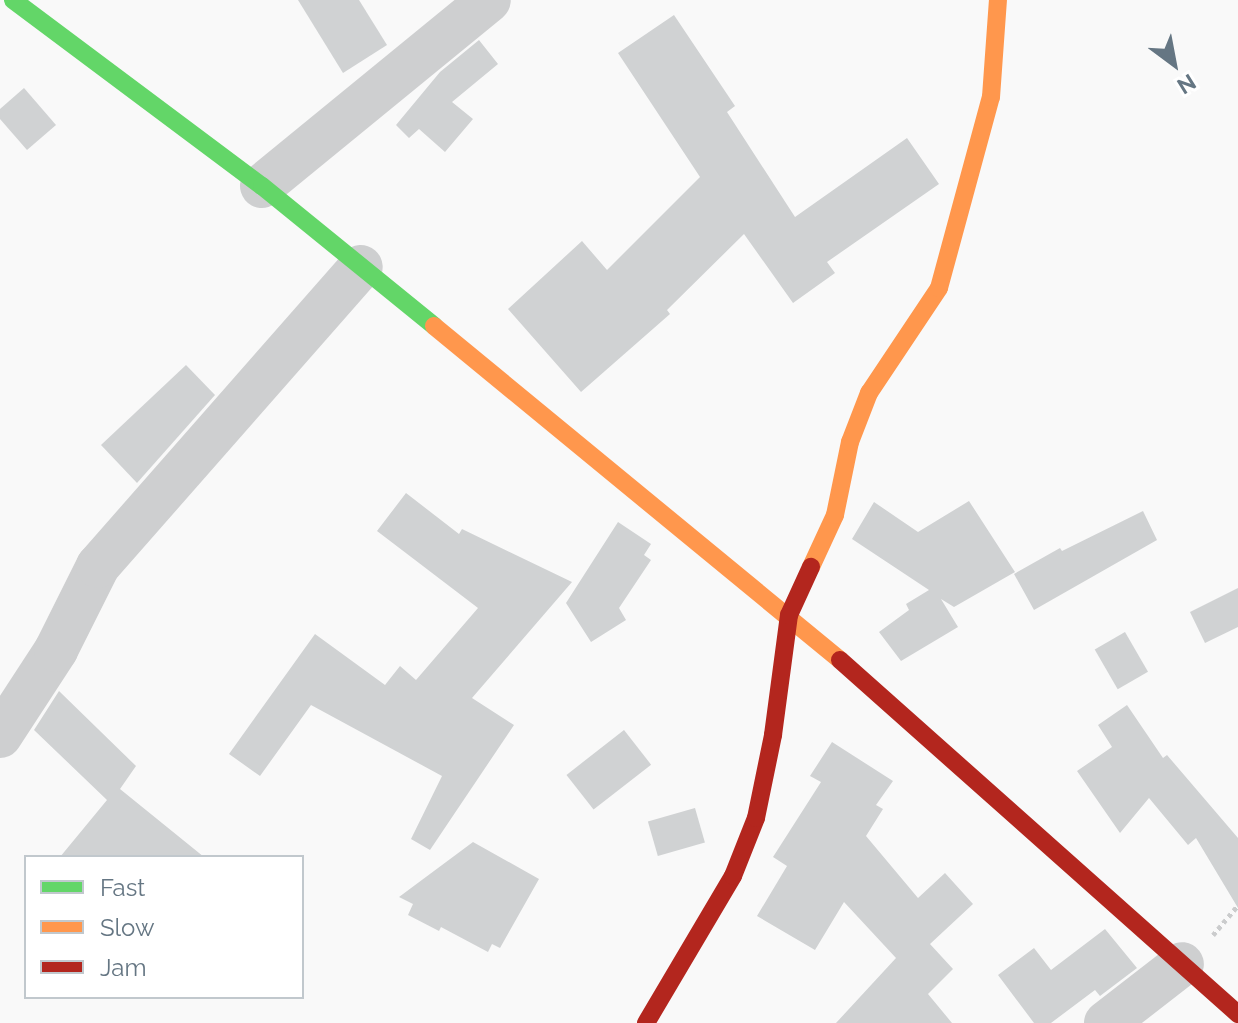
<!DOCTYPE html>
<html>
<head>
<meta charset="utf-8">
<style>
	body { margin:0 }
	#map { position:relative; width:1238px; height:1023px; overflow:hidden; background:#f9f9f9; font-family:Raleway,sans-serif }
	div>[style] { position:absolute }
	.building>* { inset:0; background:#d0d2d3; transform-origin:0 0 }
	.path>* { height:5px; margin-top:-2.5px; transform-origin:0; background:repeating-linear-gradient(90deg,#cbcccd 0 4px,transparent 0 8px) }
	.street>* { height:44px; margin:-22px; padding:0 22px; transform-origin:22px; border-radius:22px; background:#cecfd0 }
	.fast>* { height:18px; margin:-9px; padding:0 9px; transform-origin:9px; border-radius:9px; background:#63d668 }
	.slow>* { height:18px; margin:-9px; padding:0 9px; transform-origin:9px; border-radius:9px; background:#ff974d }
	.jam>* { height:18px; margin:-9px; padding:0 9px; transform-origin:9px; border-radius:9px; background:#b3261e }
	span { translate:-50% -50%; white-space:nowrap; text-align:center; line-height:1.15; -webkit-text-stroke:8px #fff; paint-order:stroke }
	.legend { position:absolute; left:24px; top:855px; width:280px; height:144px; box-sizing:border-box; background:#fff; border:2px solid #c1c8cd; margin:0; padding:10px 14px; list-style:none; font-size:24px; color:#657683 }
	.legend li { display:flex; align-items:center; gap:16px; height:40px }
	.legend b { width:40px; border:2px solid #c1c8cd }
	.north { position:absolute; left:1134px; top:24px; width:80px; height:80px; -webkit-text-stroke:6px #fff; paint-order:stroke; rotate:148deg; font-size:22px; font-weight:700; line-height:32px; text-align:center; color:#657683 }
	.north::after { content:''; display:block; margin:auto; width:28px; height:36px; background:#657683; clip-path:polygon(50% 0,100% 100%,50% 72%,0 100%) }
</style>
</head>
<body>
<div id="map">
	<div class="building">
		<div style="clip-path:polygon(298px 0,359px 0,387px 45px,343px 73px)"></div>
		<div style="clip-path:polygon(674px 15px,735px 106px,727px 112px,795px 217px,907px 138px,939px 184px,827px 262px,835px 273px,793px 303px,744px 234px,667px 310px,670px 314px,581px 392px,508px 309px,582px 241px,607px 270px,700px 177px,618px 53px)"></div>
		<div style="clip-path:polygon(479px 40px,498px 64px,452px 102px,473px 119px,445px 152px,419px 129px,409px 138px,396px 125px,440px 72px)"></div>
		<div style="clip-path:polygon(24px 88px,56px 125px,27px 150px,0 119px,0 109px)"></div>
		<div style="clip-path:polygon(186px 365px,215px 395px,137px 483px,101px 445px)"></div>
		<div style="clip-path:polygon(406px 493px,459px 534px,462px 529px,572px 582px,472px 698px,514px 725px,430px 850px,411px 839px,442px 776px,311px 705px,260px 776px,229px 754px,315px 634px,385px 685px,400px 666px,416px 680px,478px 608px,377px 531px)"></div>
		<div style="clip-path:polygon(969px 501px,1015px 572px,954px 607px,941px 599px,958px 627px,901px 661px,879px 632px,909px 610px,906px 604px,929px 590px,852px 539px,874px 502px,918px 532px)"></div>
		<div style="clip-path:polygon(1143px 511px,1157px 540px,1034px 610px,1014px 574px,1060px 548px,1062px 551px)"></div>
		<div style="clip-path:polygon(618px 522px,651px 544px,644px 555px,651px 560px,619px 608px,626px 620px,591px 642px,566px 603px)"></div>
		<div style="clip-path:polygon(1238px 588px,1238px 627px,1205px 643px,1190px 612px)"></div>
		<div style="left:1125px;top:632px;width:46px;height:35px;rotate:60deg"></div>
		<div style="clip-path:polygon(59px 691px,136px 766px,120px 789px,204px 857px,60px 857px,107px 800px,34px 730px)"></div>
		<div style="clip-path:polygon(1127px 705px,1163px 758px,1167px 755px,1238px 838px,1238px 908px,1196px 838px,1188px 845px,1149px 798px,1120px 833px,1077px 771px,1112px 747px,1098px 725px)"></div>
		<div style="left:624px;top:730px;width:44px;height:73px;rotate:52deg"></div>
		<div style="clip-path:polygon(832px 742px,893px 781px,876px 805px,883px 809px,866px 836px,918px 898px,945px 873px,973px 904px,930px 944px,953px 969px,928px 994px,952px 1023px,836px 1023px,896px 958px,844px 902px,815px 950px,757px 916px,787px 866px,773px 857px,821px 782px,810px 776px)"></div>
		<div style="left:695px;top:808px;width:36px;height:49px;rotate:74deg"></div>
		<div style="clip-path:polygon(473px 842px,539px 879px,500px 948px,492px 944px,488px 952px,441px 927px,439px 931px,408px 915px,413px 904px,399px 897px)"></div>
		<div style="clip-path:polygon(1105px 929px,1137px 968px,1100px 996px,1095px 990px,1051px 1023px,1034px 1023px,998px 975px,1034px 948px,1051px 970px)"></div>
	</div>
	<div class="path">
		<div style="left:1213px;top:935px;width:39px;rotate:-50deg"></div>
	</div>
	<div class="street">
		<div style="left:262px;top:186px;width:293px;rotate:-39.3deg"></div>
		<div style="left:0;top:736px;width:103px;rotate:-56.9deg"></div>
		<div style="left:56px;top:650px;width:94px;rotate:-63.4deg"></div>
		<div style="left:98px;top:566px;width:398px;rotate:-48.7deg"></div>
		<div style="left:1106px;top:1023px;width:96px;rotate:-37.8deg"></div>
	</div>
	<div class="fast">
		<div style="left:13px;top:0;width:311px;rotate:36.8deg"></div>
		<div style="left:262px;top:186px;width:222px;rotate:39.1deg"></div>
	</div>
	<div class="slow">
		<div style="left:434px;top:326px;width:526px;rotate:39.44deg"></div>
		<div style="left:811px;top:567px;width:57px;rotate:-65.2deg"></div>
		<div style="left:835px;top:515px;width:75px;rotate:-78.4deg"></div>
		<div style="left:850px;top:442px;width:53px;rotate:-68.8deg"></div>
		<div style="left:869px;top:393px;width:126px;rotate:-56.3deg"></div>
		<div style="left:939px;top:288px;width:198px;rotate:-74.8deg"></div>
		<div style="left:991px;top:97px;width:97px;rotate:-85.9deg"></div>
	</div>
	<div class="jam">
		<div style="left:840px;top:660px;width:533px;rotate:41.65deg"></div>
		<div style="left:646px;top:1023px;width:171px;rotate:-59.4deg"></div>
		<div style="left:733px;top:876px;width:62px;rotate:-68.4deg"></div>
		<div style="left:756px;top:818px;width:85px;rotate:-78.4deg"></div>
		<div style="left:773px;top:735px;width:121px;rotate:-82.4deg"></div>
		<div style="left:789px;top:615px;width:53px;rotate:-65.4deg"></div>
	</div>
	<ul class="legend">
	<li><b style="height:10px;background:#63d668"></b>Fast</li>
	<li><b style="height:10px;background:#ff974d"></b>Slow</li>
	<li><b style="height:10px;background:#b3261e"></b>Jam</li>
	</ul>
	<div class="north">N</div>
</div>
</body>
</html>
